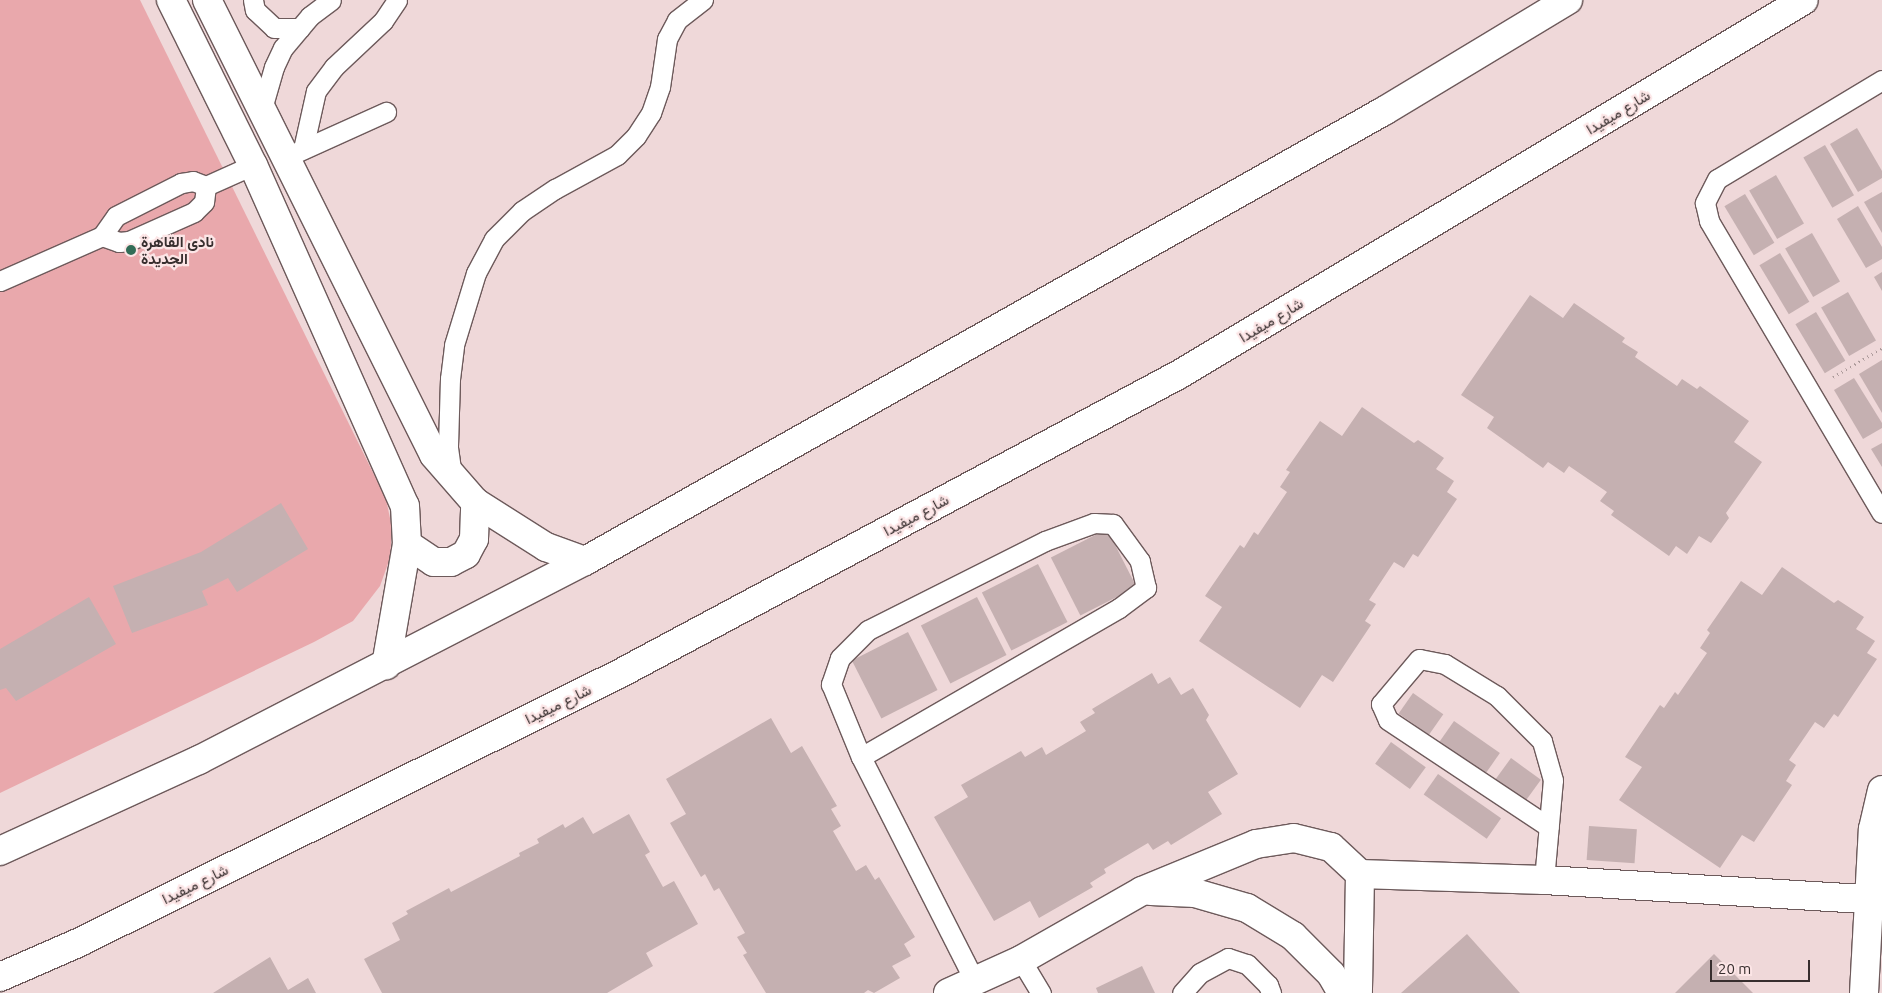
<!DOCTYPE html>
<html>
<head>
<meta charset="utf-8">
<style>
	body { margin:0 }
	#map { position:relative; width:1882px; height:993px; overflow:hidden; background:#efd8d9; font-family:Ubuntu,Vazirmatn,sans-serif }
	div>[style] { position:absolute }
	.green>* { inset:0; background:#e9a8ac }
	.building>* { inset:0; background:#c5b0b1; transform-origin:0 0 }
	.path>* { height:3px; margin-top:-1.5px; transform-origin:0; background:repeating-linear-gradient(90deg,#ad9b9b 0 1px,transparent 0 5px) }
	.roads { filter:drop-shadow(1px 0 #6d5a5b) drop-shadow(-1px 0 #6d5a5b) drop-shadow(0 1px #6d5a5b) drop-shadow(0 -1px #6d5a5b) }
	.service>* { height:19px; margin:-9.5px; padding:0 9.5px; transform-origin:9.5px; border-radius:9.5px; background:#fff }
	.minor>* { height:28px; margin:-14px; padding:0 14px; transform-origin:14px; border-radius:14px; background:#fff }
	.tertiary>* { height:28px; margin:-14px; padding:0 14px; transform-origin:14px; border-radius:14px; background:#fff }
	.dots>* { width:14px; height:14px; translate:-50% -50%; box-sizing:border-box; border:2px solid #fce5e6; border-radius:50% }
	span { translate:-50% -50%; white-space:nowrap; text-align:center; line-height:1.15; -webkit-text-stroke:4.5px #fce5e6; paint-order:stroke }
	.street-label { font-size:15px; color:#372e2e }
	.poi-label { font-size:15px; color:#372e2e; font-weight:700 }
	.left { translate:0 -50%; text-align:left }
	.scale { position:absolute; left:1710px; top:960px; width:100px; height:22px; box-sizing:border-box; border:2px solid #372e2e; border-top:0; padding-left:6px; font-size:15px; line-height:18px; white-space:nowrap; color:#372e2e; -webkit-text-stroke:4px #fce5e6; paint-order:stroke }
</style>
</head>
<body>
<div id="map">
	<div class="green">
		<div style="clip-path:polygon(0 0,140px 0,386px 499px,392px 528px,390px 558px,380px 586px,353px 621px,314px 642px,0 793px)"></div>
	</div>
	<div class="building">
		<div style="clip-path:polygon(1857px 128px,1882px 171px,1882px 178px,1858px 192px,1830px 144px)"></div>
		<div style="left:1825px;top:145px;width:58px;height:25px;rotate:60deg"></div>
		<div style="left:1776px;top:175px;width:56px;height:31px;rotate:60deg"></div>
		<div style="clip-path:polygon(1882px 192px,1882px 233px,1864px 202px)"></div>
		<div style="left:1745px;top:194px;width:57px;height:24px;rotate:59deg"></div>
		<div style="clip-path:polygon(1858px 206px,1882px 247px,1882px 259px,1866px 268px,1837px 219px)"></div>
		<div style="left:1812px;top:233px;width:56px;height:31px;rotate:60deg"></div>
		<div style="left:1780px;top:253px;width:57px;height:24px;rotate:59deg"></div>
		<div style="clip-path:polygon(1882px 272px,1882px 291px,1874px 277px)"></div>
		<div style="left:1848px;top:292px;width:56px;height:31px;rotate:60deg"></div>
		<div style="clip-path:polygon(1530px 295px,1563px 318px,1574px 303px,1625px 338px,1622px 342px,1638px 352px,1635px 357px,1677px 386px,1682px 379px,1697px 389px,1700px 386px,1749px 421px,1734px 442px,1762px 462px,1726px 513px,1729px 518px,1711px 543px,1699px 536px,1687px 554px,1676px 546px,1669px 556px,1611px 515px,1614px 511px,1600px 501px,1607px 492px,1569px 466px,1564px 473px,1548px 462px,1543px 468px,1487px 428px,1494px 417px,1461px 395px)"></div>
		<div style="left:1816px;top:312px;width:57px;height:24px;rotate:59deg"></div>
		<div style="clip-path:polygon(1882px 360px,1882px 413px,1859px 374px)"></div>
		<div style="clip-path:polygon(1854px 378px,1882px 423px,1882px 428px,1863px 439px,1834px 390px)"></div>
		<div style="clip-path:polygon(1362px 407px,1414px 443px,1418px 440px,1444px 458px,1436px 469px,1454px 481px,1447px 492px,1457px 499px,1418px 557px,1413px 554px,1404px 568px,1394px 562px,1369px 600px,1376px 604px,1365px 621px,1371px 625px,1333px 682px,1322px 675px,1300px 708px,1199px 641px,1222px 607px,1205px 596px,1240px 545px,1244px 548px,1254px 532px,1258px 535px,1287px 492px,1280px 487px,1290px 472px,1286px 470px,1320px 421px,1342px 436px)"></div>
		<div style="clip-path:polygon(1882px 443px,1882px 467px,1871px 449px)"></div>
		<div style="clip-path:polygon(281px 503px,308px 549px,237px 592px,228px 578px,202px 591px,208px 605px,132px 633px,113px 586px,201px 552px)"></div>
		<div style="left:1107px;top:529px;width:65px;height:63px;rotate:63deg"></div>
		<div style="left:1038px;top:564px;width:65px;height:63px;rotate:63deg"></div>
		<div style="clip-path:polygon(1782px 567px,1834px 603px,1838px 600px,1864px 617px,1856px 629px,1875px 641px,1867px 653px,1877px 659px,1838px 717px,1834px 714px,1824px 728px,1815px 722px,1789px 760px,1796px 765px,1786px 781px,1792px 785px,1754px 842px,1742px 835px,1720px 868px,1619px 800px,1642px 767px,1625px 757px,1660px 705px,1664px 708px,1675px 692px,1678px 695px,1707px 653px,1700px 648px,1710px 633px,1707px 630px,1741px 581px,1762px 595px)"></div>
		<div style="clip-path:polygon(89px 597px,116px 644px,16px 701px,6px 688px,0 690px,0 649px)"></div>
		<div style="left:977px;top:597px;width:65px;height:63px;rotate:63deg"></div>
		<div style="left:908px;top:632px;width:65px;height:63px;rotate:63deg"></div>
		<div style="clip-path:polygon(1152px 673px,1158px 684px,1170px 677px,1181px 695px,1193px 688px,1209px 715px,1206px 720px,1238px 774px,1208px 792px,1222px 814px,1171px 845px,1168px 841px,1153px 850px,1148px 843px,1104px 869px,1106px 873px,1090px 883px,1093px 887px,1039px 918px,1030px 901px,994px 921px,934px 817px,968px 797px,961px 785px,1021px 751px,1025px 757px,1042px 747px,1046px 755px,1086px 731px,1080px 722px,1095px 713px,1092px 709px)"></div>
		<div style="left:1413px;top:693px;width:37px;height:25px;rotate:35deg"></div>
		<div style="clip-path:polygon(771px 718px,791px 753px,802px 746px,837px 806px,831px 809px,841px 826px,833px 831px,856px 871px,866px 865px,875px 880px,879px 877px,915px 937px,904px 944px,911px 956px,892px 966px,900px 978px,874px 993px,868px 990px,864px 993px,766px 993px,743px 955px,747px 953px,737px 937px,745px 933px,719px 888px,714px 891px,705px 874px,701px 877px,670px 823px,686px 814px,666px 779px)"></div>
		<div style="left:1454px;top:721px;width:56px;height:25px;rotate:35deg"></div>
		<div style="left:1391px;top:742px;width:43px;height:27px;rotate:36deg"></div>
		<div style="left:1511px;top:758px;width:37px;height:26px;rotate:36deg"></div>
		<div style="left:1438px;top:774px;width:77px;height:25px;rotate:35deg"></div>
		<div style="clip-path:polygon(629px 814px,650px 852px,645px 855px,663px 887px,674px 881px,698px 924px,646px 953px,653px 966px,607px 993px,382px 993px,364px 959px,400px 940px,392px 923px,408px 914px,406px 911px,449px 888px,451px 892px,520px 856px,519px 853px,539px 843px,537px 839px,563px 824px,565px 828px,583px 817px,593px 834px)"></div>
		<div style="left:1589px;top:826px;width:48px;height:34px;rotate:4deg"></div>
		<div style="clip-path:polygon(1467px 934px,1520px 993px,1401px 993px)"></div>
		<div style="clip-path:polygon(1714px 954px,1753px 993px,1675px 993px)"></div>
		<div style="clip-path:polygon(270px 957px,288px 990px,308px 978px,316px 993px,213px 993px)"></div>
		<div style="clip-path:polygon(1142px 966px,1155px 993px,1098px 993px,1096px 988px)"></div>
	</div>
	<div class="path">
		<div style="left:1833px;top:377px;width:57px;rotate:-30.6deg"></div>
	</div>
	<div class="roads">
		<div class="service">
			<div style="left:253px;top:0;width:10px;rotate:79deg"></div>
			<div style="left:255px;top:10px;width:26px;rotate:43deg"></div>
			<div style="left:274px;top:28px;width:26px"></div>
			<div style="left:1882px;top:80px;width:192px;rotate:149deg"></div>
			<div style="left:1717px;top:179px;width:27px;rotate:117deg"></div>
			<div style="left:1705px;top:203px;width:18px;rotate:77deg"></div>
			<div style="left:1709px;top:221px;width:339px;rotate:59.4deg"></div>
			<div style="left:261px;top:112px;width:47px;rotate:-73.9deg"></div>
			<div style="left:274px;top:67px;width:21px;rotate:-65deg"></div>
			<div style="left:283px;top:48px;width:42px;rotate:-49.8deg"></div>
			<div style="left:310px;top:16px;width:26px;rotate:-37deg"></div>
			<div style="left:303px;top:149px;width:59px;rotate:-77.4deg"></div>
			<div style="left:316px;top:91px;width:30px;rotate:-53deg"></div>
			<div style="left:334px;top:67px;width:67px;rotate:-43.2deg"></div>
			<div style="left:383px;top:21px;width:25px;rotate:-56deg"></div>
			<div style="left:295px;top:153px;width:100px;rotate:-24.3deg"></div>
			<div style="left:206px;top:186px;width:51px;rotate:-24.1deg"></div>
			<div style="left:0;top:281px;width:111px;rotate:-23.8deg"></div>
			<div style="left:102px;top:236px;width:24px;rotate:-55deg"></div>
			<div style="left:116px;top:216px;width:73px;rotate:-26.9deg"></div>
			<div style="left:181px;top:183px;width:12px;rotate:-9deg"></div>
			<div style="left:193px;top:181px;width:14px;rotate:21deg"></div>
			<div style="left:206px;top:186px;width:16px;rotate:97deg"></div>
			<div style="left:204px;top:202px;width:14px;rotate:135deg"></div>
			<div style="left:194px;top:212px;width:71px;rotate:156deg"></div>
			<div style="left:129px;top:241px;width:10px;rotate:174deg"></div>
			<div style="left:119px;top:242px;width:18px;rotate:-161deg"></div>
			<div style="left:452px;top:476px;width:30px;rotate:-98deg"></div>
			<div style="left:448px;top:446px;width:67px;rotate:-88.3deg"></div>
			<div style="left:450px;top:379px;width:34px;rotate:-83deg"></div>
			<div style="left:454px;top:345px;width:75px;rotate:-73deg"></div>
			<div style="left:476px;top:273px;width:38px;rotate:-62deg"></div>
			<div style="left:494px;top:239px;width:40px;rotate:-45deg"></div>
			<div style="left:522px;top:211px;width:40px;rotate:-34deg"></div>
			<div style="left:555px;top:189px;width:71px;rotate:-28.7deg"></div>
			<div style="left:617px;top:155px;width:27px;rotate:-45deg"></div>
			<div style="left:636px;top:136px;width:27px;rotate:-57deg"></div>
			<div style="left:651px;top:113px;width:28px;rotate:-71deg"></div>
			<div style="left:660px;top:87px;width:49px;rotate:-81.7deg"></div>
			<div style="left:667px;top:39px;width:21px;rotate:-62deg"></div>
			<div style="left:677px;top:20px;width:33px;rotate:-38deg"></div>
			<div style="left:861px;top:757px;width:298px;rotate:-30deg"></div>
			<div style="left:1119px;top:608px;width:34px;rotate:-37deg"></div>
			<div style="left:1146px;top:588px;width:28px;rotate:-103deg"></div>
			<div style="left:1140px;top:561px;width:46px;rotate:-126.1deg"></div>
			<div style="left:1113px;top:524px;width:19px;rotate:-177deg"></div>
			<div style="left:1094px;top:523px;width:52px;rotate:159.8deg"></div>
			<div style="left:1045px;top:541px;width:198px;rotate:153.3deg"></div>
			<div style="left:868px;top:630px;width:40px;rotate:135deg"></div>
			<div style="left:840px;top:658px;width:28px;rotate:109deg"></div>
			<div style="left:831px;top:684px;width:79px;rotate:67.7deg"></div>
			<div style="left:861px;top:757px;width:250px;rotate:63.1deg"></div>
			<div style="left:1544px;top:880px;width:100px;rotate:-84.9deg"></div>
			<div style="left:1553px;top:780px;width:41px;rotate:-105.8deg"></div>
			<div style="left:1542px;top:741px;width:64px;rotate:-135deg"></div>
			<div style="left:1497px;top:696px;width:61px;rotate:-148.4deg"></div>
			<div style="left:1445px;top:664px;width:26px;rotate:-169deg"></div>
			<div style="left:1419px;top:659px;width:59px;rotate:130.2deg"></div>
			<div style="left:1381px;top:704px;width:17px;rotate:66deg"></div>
			<div style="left:1388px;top:720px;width:193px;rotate:33.6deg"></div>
			<div style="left:1021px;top:960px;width:39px;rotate:59deg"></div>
			<div style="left:1182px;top:993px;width:27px;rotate:-48deg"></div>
			<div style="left:1200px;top:973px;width:32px;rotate:-28deg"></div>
			<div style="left:1228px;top:958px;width:20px;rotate:18deg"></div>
			<div style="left:1247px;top:964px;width:30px;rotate:45deg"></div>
			<div style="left:1268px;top:985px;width:9px;rotate:69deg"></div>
		</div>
		<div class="minor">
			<div style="left:171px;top:0;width:184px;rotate:63.6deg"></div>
			<div style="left:253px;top:165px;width:373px;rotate:66deg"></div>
			<div style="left:405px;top:506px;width:38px;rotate:87deg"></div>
			<div style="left:407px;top:544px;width:123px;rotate:99.8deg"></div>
			<div style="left:207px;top:0;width:508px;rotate:63.49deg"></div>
			<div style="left:434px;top:455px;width:62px;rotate:48.9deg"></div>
			<div style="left:475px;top:502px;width:84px;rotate:32.4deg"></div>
			<div style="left:546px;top:547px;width:41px;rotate:19.7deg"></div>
			<div style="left:407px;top:544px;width:32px;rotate:34deg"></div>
			<div style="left:434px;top:562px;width:17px"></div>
			<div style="left:451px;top:562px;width:17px;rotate:-28deg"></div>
			<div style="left:466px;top:554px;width:17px;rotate:-62deg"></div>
			<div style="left:474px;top:539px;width:37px;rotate:-88deg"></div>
			<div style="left:1360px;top:874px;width:184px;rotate:1.9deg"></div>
			<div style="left:1544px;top:880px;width:339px;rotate:3.4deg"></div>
			<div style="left:1151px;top:891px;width:44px;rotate:2.6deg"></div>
			<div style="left:1195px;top:893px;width:54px;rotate:16.1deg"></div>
			<div style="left:1247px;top:908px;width:54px;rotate:31.3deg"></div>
			<div style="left:1293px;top:936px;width:54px;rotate:45deg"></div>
			<div style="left:1331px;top:974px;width:22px;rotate:60deg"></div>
			<div style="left:948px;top:993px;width:80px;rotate:-24.3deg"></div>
			<div style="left:1021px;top:960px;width:139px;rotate:-29.7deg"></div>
			<div style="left:1142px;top:891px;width:123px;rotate:-22.4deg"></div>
			<div style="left:1256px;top:844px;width:38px;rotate:-9deg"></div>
			<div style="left:1294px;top:838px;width:38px;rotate:14deg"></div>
			<div style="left:1331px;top:847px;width:40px;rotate:43deg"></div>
			<div style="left:1360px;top:874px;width:119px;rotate:91deg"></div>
			<div style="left:1864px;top:993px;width:164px;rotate:-86.9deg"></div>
			<div style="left:1873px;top:829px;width:40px;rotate:-77deg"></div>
		</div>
		<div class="tertiary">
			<div style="left:0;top:851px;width:219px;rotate:-24.6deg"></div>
			<div style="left:199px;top:760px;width:434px;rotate:-27.3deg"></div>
			<div style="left:585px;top:561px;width:917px;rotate:-29.39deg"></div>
			<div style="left:1384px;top:111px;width:215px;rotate:-31.1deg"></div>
			<div style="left:0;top:977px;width:87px;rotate:-23.6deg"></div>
			<div style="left:80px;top:942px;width:604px;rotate:-26.44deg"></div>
			<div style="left:621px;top:673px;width:634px;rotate:-28.14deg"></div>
			<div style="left:1180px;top:374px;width:727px;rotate:-30.94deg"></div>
		</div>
	</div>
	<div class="dots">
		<div style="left:131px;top:250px;background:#316d57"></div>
	</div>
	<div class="street-label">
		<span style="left:1618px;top:112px;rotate:-31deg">شارع ميفيدا</span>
		<span style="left:1271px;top:320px;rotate:-31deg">شارع ميفيدا</span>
		<span style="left:916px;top:515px;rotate:-28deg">شارع ميفيدا</span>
		<span style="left:558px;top:704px;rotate:-26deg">شارع ميفيدا</span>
		<span style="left:195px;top:884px;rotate:-26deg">شارع ميفيدا</span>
	</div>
	<div class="poi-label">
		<span class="left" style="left:141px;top:250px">نادى القاهرة<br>الجديدة</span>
	</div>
	<div class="scale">20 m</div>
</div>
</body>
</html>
